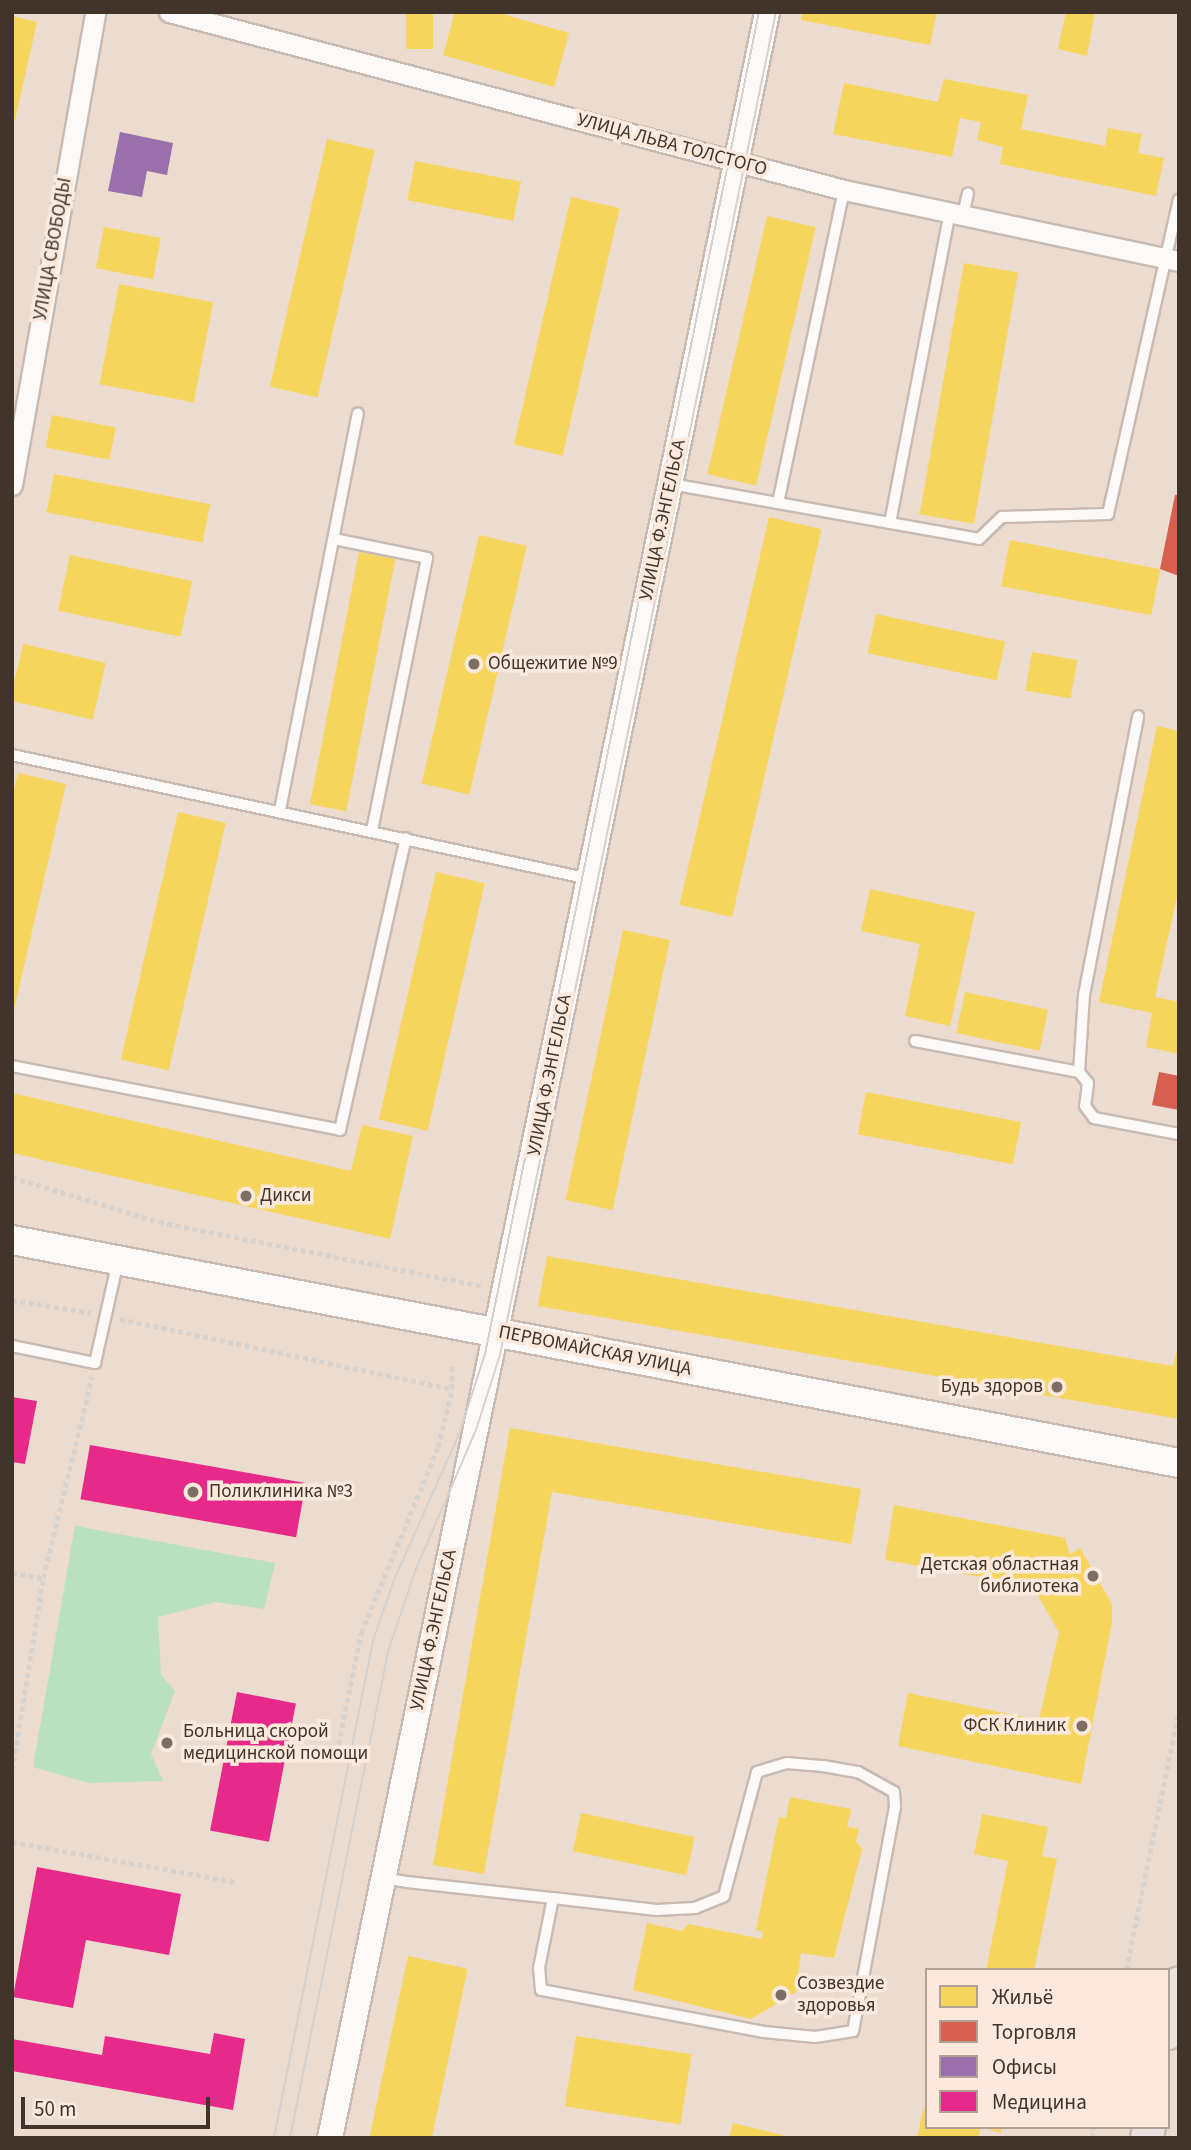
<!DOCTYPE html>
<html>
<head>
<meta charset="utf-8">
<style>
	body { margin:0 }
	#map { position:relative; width:1191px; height:2150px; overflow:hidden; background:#ecdbcf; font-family:"Source Sans 3",sans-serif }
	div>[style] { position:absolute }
	.green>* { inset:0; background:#b8e0c1 }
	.homes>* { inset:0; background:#f6d55c; transform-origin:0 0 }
	.shops>* { inset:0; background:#d6604d }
	.offices>* { inset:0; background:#9970ab }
	.health>* { inset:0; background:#e7298a; transform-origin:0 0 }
	.path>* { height:4.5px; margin-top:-2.25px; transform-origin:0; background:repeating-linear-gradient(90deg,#d8d2ce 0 5px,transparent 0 8.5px) }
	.roads { filter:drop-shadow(2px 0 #c8bab1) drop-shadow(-2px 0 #c8bab1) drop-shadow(0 2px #c8bab1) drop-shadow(0 -2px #c8bab1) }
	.service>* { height:10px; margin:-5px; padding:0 5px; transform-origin:5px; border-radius:5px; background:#fcfaf8 }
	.minor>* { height:19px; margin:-9.5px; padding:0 9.5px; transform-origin:9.5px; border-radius:9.5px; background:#fcfaf8 }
	.tertiary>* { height:24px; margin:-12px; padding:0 12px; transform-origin:12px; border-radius:12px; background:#fcfaf8 }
	.secondary>* { height:28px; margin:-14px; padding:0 14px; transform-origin:14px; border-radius:14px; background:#fcfaf8 }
	.primary>* { height:32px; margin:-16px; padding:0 16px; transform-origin:16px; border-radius:16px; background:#ece1e1 }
	.tram>* { height:2px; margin:-1px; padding:0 1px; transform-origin:1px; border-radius:1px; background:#d6d1cd }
	.dots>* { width:19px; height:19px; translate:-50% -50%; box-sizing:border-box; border:4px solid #fce9db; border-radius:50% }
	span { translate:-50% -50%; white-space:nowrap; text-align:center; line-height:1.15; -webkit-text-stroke:7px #fce9db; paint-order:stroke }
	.street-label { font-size:19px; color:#40342b }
	.poi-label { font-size:19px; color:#40342b }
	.left { translate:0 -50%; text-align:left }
	.right { translate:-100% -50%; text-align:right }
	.frame { position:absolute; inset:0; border:14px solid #40342b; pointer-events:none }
	.legend { position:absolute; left:925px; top:1968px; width:245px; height:161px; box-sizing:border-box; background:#fce9db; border:2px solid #b1a195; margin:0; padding:9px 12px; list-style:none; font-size:21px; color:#40342b }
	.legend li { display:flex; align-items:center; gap:14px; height:35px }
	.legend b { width:35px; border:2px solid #b1a195 }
	.scale { position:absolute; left:21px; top:2097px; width:189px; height:32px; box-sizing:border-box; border:4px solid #40342b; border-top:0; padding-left:9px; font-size:21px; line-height:24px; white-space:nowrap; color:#40342b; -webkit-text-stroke:5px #fce9db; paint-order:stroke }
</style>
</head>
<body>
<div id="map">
	<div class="green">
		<div style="clip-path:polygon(75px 1526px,275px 1563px,264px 1609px,216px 1602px,158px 1617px,161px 1675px,175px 1691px,151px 1754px,163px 1781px,89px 1783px,33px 1767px)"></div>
	</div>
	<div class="homes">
		<div style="left:406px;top:12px;width:27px;height:37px"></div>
		<div style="clip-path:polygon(455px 12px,495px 12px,569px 33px,554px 87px,443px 55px)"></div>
		<div style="clip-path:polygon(802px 12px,937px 12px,930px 45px,801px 20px)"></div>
		<div style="clip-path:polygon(1066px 12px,1095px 12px,1087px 56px,1058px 49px)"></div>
		<div style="clip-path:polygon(12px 16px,37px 22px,15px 120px,12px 119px)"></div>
		<div style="clip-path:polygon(944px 79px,1028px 95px,1021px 129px,1105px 146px,1108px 128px,1142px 134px,1138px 153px,1164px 158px,1156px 196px,1000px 164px,1003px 147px,977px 140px,981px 122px,960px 118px,952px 157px,833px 134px,844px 83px,938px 102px)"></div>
		<div style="left:327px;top:139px;width:49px;height:254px;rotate:13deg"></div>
		<div style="left:415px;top:161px;width:108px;height:40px;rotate:11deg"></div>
		<div style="left:571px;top:197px;width:50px;height:254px;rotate:13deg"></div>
		<div style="left:767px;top:216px;width:50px;height:265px;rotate:13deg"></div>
		<div style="left:104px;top:227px;width:58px;height:42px;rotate:11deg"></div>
		<div style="left:964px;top:263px;width:55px;height:255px;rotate:10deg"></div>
		<div style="left:119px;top:284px;width:96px;height:102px;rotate:11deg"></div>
		<div style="left:52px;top:415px;width:65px;height:33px;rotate:11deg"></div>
		<div style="left:54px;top:474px;width:159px;height:39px;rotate:11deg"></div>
		<div style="left:769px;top:517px;width:54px;height:398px;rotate:13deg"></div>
		<div style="left:479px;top:535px;width:49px;height:255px;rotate:13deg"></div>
		<div style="left:1010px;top:540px;width:153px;height:47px;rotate:11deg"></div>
		<div style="left:359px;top:552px;width:37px;height:257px;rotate:11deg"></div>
		<div style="left:70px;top:555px;width:125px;height:57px;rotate:12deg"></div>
		<div style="left:876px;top:614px;width:132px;height:40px;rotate:12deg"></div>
		<div style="left:23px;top:644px;width:85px;height:58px;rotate:13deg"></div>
		<div style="left:1032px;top:652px;width:46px;height:39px;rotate:10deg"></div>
		<div style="clip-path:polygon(1157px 726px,1179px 731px,1179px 888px,1155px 997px,1179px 1002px,1179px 1054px,1146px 1047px,1152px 1013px,1099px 1002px)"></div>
		<div style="clip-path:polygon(18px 773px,66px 784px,13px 1014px,12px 798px)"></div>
		<div style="left:178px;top:812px;width:49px;height:254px;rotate:13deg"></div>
		<div style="left:436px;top:872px;width:50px;height:254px;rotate:13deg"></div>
		<div style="clip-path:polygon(870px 889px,975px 912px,950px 1026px,905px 1016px,920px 944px,861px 931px)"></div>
		<div style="left:623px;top:930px;width:48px;height:276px;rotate:12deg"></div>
		<div style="left:965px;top:992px;width:85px;height:42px;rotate:12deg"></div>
		<div style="left:866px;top:1092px;width:158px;height:43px;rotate:11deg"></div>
		<div style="clip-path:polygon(12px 1093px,351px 1171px,362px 1125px,413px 1136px,390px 1239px,12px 1153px)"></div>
		<div style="clip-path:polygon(547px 1256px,1173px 1366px,1179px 1342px,1179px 1419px,538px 1306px)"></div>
		<div style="clip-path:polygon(510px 1428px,861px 1489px,851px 1544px,552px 1492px,484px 1874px,433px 1865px)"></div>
		<div style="clip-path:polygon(894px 1505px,1065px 1538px,1070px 1555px,1080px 1548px,1112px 1604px,1112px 1622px,1081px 1784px,898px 1746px,908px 1693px,1039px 1720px,1059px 1632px,1032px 1586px,885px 1560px)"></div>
		<div style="clip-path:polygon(790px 1797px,851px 1809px,847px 1827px,859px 1829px,856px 1841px,862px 1849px,834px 1958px,801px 1953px,796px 1992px,751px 2019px,633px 1990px,647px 1923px,682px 1931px,688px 1924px,762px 1939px,763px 1932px,756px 1930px,779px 1817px,786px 1818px)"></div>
		<div style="left:581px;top:1813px;width:116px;height:39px;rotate:12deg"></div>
		<div style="clip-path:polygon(982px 1814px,1048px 1827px,1042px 1856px,1057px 1859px,1034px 1970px,986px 1970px,1008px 1861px,974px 1854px)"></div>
		<div style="left:408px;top:1956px;width:61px;height:186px;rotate:12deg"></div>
		<div style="left:576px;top:2036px;width:117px;height:71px;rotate:9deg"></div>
		<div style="clip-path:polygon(924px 2106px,927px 2127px,981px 2127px,978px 2138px,917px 2138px)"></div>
		<div style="clip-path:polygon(733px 2123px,790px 2137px,790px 2138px,729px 2138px)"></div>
		<div style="clip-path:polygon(981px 2127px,1002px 2127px,1001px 2133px)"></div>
	</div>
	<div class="shops">
		<div style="clip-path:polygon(1175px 495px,1179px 495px,1179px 576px,1160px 569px)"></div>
		<div style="clip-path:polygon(1159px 1072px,1179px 1076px,1179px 1110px,1152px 1105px)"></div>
	</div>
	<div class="offices">
		<div style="clip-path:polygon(120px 132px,173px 143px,167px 175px,147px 171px,142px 197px,108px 191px)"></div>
	</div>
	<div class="health">
		<div style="clip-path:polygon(12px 1397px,37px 1401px,25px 1464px,12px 1462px)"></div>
		<div style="left:90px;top:1445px;width:219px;height:55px;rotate:10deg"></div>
		<div style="left:237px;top:1692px;width:60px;height:141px;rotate:11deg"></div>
		<div style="clip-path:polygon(37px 1867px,181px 1894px,169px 1955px,86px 1940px,73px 2008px,13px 1997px)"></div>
		<div style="clip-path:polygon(214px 2033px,245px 2039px,233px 2110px,12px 2071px,12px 2039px,102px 2055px,105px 2036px,210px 2054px)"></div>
	</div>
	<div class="path">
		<div style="left:1177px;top:706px;width:2px"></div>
		<div style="left:12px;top:1177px;width:154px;rotate:17deg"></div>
		<div style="left:159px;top:1222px;width:328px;rotate:11.2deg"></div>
		<div style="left:12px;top:1300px;width:80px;rotate:9.3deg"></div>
		<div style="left:120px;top:1319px;width:339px;rotate:11.9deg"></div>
		<div style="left:452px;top:1389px;width:24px;rotate:-90deg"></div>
		<div style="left:12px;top:1573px;width:31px;rotate:9deg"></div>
		<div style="left:335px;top:1761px;width:131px;rotate:-78.5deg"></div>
		<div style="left:361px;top:1633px;width:201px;rotate:-67.5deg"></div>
		<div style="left:438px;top:1447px;width:60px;rotate:-76.4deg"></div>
		<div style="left:12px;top:1770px;width:194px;rotate:-80.8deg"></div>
		<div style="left:43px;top:1578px;width:207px;rotate:-76.3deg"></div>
		<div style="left:12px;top:1842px;width:229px;rotate:10.1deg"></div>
		<div style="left:1126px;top:1970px;width:265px;rotate:-78.5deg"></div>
		<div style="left:1092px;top:2138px;width:11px;rotate:-80deg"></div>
	</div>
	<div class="roads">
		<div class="service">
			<div style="left:963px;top:215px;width:22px;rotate:-77deg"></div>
			<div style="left:671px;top:484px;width:313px;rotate:10.1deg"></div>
			<div style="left:979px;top:539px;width:32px;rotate:-44deg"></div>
			<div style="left:1002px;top:517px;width:106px;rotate:-1.6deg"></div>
			<div style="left:1108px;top:514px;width:322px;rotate:-77.3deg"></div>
			<div style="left:778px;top:503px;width:320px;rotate:-78.1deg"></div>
			<div style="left:890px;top:523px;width:317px;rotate:-79.1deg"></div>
			<div style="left:334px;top:539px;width:95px;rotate:11.5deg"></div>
			<div style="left:427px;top:558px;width:278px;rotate:101.4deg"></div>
			<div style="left:12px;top:755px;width:591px;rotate:12.11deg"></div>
			<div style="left:280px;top:810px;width:404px;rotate:-78.9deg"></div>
			<div style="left:915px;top:1041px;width:167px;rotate:10.7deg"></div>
			<div style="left:1079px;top:1072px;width:14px;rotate:51deg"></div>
			<div style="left:1088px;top:1083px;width:23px;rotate:97deg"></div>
			<div style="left:1085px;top:1106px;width:15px;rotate:53deg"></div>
			<div style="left:1094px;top:1118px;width:86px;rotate:10.7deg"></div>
			<div style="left:12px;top:1066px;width:334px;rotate:11deg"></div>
			<div style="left:340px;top:1130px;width:299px;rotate:-77.3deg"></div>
			<div style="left:1079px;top:1072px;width:77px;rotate:-86.3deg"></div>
			<div style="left:1084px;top:995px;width:284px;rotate:-79deg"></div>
			<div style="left:12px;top:1346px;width:85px;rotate:11.6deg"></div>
			<div style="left:95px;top:1363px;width:105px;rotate:-77.3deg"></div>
			<div style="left:382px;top:1878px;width:25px;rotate:9deg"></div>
			<div style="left:407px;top:1882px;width:147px;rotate:6.3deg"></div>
			<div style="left:553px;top:1898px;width:104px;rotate:6.6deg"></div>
			<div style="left:656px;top:1910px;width:39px;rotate:-3deg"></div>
			<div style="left:695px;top:1908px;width:31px;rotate:-22deg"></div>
			<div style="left:724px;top:1896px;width:128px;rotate:-75.1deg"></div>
			<div style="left:757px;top:1772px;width:31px;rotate:-17deg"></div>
			<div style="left:787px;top:1763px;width:36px;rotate:5deg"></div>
			<div style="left:823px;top:1766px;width:36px;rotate:10deg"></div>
			<div style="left:858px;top:1772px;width:41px;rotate:29.1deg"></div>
			<div style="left:894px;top:1792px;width:15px;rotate:86deg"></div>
			<div style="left:895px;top:1807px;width:228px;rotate:100.6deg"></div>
			<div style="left:853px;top:2031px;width:38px;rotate:171deg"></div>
			<div style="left:815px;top:2037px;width:51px;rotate:-174.4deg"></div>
			<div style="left:764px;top:2032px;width:227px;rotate:-169.3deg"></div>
			<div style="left:541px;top:1990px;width:22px;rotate:-95deg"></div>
			<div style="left:539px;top:1968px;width:71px;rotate:-78.7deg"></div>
		</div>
		<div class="minor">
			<div style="left:169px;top:12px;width:698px;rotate:14.77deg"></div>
			<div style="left:844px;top:190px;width:342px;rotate:12deg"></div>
			<div style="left:12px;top:485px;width:480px;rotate:-80deg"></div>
		</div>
		<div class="tertiary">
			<div style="left:330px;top:2138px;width:2170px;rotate:-78.38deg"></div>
		</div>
		<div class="secondary">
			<div style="left:12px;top:1240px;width:1188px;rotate:10.82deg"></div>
		</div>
		<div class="primary">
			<div style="left:1168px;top:2033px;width:51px;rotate:-77.6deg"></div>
			<div style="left:1147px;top:2138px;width:11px;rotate:-80deg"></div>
		</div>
	</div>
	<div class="tram">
		<div style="left:274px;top:2138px;width:507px;rotate:-78.73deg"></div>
		<div style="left:373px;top:1641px;width:65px;rotate:-71deg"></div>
		<div style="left:394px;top:1580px;width:160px;rotate:-66deg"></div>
		<div style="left:459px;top:1434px;width:84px;rotate:-72deg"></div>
		<div style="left:485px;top:1354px;width:1370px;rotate:-78.46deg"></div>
		<div style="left:290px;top:2138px;width:500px;rotate:-78.6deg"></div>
		<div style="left:389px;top:1648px;width:83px;rotate:-71.1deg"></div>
		<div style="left:416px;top:1569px;width:151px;rotate:-66.7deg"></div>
		<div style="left:476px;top:1430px;width:79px;rotate:-72.3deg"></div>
		<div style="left:500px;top:1355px;width:1371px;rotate:-78.39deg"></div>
	</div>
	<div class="dots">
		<div style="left:474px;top:664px;background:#7c6e64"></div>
		<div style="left:246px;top:1196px;background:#7c6e64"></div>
		<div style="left:1057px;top:1387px;background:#7c6e64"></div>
		<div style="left:193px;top:1492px;background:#7c6e64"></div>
		<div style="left:1093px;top:1576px;background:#7c6e64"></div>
		<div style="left:1082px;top:1726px;background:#7c6e64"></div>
		<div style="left:167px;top:1743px;background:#7c6e64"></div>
		<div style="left:781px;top:1995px;background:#7c6e64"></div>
	</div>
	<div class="street-label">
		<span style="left:672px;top:145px;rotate:15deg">УЛИЦА ЛЬВА ТОЛСТОГО</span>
		<span style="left:53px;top:249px;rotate:-80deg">УЛИЦА СВОБОДЫ</span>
		<span style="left:663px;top:520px;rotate:-78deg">УЛИЦА Ф.ЭНГЕЛЬСА</span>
		<span style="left:550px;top:1075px;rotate:-79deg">УЛИЦА Ф.ЭНГЕЛЬСА</span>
		<span style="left:595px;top:1351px;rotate:11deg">ПЕРВОМАЙСКАЯ УЛИЦА</span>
		<span style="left:434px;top:1630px;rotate:-78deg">УЛИЦА Ф.ЭНГЕЛЬСА</span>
	</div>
	<div class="poi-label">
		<span class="left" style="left:488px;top:664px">Общежитие №9</span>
		<span class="left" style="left:260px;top:1196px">Дикси</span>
		<span class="right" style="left:1043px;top:1387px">Будь здоров</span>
		<span class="left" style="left:209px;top:1492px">Поликлиника №3</span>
		<span class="right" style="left:1079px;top:1576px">Детская областная<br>библиотека</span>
		<span class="right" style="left:1066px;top:1726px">ФСК Клиник</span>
		<span class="left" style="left:183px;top:1743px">Больница скорой<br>медицинской помощи</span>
		<span class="left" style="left:797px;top:1995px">Созвездие<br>здоровья</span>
	</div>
	<div class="frame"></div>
	<ul class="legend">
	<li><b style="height:19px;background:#f6d55c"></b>Жильё</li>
	<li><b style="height:19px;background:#d6604d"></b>Торговля</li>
	<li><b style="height:19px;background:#9970ab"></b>Офисы</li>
	<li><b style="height:19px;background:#e7298a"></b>Медицина</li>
	</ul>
	<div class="scale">50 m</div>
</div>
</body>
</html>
